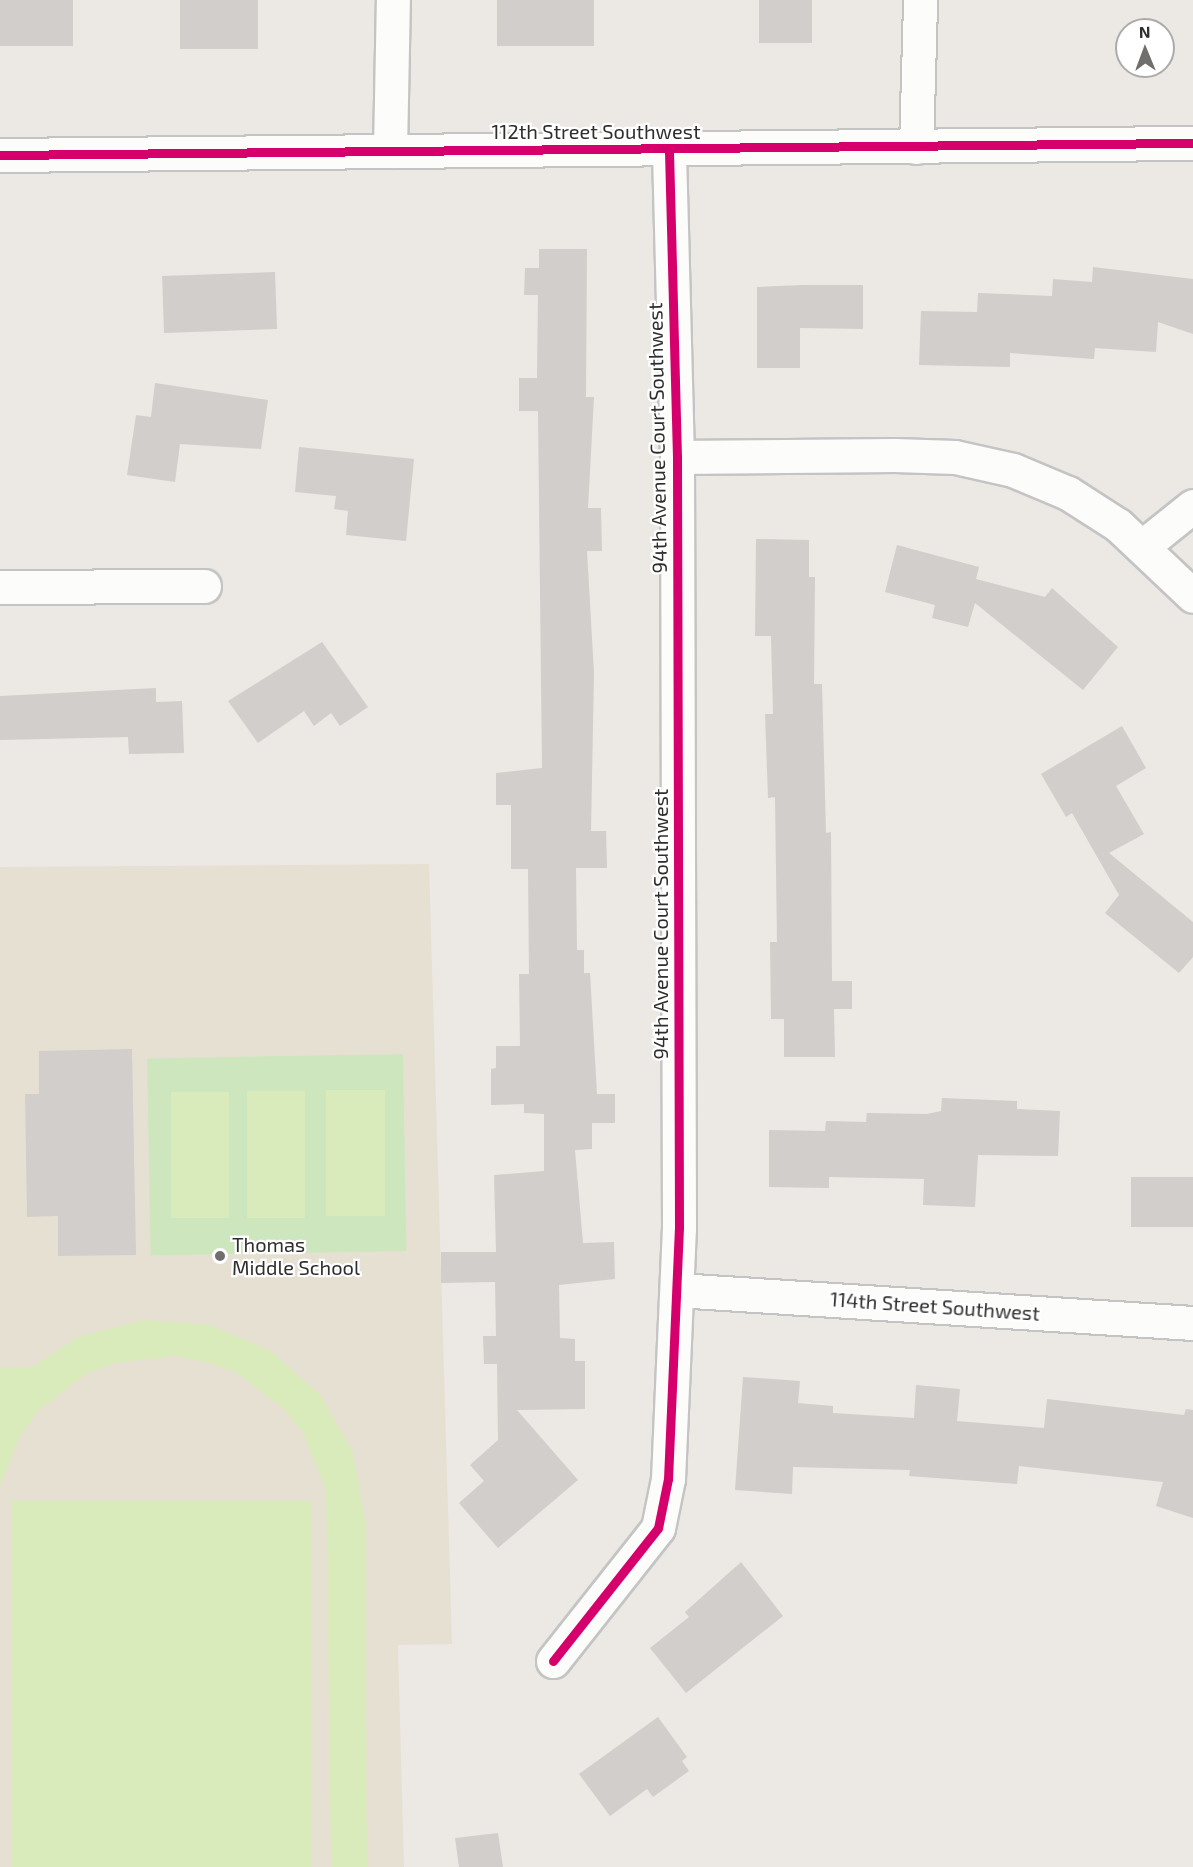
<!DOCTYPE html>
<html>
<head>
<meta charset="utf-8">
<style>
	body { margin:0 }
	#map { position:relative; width:1193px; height:1867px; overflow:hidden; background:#ece8e4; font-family:"Exo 2",sans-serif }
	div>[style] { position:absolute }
	.education>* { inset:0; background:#e6e0d3 }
	.green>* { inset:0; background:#cee6be; transform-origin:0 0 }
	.pitch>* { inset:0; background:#d9eabb; transform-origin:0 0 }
	.building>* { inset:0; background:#d1cecb; transform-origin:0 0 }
	.roads { filter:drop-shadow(2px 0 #c5c4c5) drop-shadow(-2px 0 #c5c4c5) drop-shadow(0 2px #c5c4c5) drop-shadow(0 -2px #c5c4c5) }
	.minor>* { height:33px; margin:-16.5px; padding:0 16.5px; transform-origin:16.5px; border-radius:16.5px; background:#fcfcfb }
	.cycleway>* { height:9px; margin:-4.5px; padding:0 4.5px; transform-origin:4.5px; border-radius:4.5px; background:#d6006c }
	.dots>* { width:16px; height:16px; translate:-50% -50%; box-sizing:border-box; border:3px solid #fff; border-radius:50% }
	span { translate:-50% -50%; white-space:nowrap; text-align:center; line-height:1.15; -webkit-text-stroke:4.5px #fff; paint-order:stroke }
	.street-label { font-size:20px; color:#2e2e2e }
	.poi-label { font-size:20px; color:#2e2e2e }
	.left { translate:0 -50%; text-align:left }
	.north { position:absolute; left:1115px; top:18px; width:60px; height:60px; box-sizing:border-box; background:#fff; border:2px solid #ababab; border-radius:50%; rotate:359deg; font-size:16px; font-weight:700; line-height:24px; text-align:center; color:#2e2e2e }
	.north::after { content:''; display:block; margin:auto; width:21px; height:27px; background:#706f6e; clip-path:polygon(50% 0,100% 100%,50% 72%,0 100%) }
</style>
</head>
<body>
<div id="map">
	<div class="education">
		<div style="clip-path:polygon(429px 864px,452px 1644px,398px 1645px,404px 1867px,0 1867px,0 867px)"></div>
	</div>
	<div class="green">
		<div style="left:403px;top:1054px;width:197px;height:256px;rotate:89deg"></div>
	</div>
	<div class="pitch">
		<div style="left:385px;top:1090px;width:126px;height:59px;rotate:90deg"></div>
		<div style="left:305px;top:1091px;width:127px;height:58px;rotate:90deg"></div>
		<div style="left:171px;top:1092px;width:58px;height:126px"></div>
		<div style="clip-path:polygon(143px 1320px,210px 1325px,271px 1351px,321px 1396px,353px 1453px,365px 1519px,367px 1867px,331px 1867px,326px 1490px,303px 1433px,284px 1409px,235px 1372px,206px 1362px,176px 1356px,115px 1363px,86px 1374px,38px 1411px,20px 1436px,0 1486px,0 1368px,32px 1367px,78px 1337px)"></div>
		<div style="left:312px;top:1501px;width:366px;height:301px;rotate:90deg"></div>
	</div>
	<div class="building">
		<div style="left:0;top:0;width:73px;height:46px"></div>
		<div style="left:180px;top:0;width:78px;height:49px"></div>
		<div style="left:497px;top:0;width:97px;height:46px"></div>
		<div style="left:759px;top:0;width:53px;height:43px"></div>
		<div style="clip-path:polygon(539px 249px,587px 249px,586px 397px,594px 397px,588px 508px,601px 508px,602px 551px,587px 551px,594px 673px,591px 831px,606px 831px,607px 868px,576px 868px,577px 950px,584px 950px,584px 973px,590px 973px,597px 1094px,615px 1094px,615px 1123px,592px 1123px,592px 1149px,575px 1150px,583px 1243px,614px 1242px,615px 1279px,559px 1285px,560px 1338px,575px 1339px,575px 1361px,585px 1361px,585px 1409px,517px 1410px,578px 1480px,498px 1548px,459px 1503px,484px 1481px,470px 1465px,498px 1440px,497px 1364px,484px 1364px,483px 1336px,496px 1336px,495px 1282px,441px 1283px,441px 1252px,496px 1252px,494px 1175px,544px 1171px,544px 1114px,524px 1113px,524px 1104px,491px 1105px,491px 1069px,496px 1068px,496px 1046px,520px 1046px,519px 974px,529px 974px,528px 869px,511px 869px,511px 805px,496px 805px,496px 773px,542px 768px,538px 411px,519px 411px,519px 378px,537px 378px,538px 295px,524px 295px,525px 268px,539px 268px)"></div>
		<div style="clip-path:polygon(1093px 267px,1193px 279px,1193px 334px,1158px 322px,1156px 352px,1095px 348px,1094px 359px,1010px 353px,1010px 367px,919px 365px,921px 311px,977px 312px,978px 293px,1052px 296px,1053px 279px,1092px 282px)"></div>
		<div style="left:275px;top:272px;width:57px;height:113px;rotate:88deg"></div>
		<div style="clip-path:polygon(803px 285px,863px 285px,863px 329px,800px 328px,800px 368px,757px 368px,757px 287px)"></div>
		<div style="clip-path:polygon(155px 383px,268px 400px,261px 449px,180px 444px,175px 482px,127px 475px,136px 415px,151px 417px)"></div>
		<div style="clip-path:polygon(299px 447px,414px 459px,406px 541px,346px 535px,348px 511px,334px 509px,336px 496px,295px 492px)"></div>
		<div style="clip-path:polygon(756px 539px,809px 540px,809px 577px,815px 577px,814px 684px,822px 684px,826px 833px,831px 832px,832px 981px,852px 981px,852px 1009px,834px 1009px,835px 1057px,784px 1057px,784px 1019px,771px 1019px,770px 942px,777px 942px,775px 797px,768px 798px,765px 714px,773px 714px,771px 636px,755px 636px)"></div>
		<div style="clip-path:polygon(897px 545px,979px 567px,976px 579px,1045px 597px,1052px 588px,1118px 647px,1083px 690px,975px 603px,968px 627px,932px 618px,935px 605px,885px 592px)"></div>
		<div style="clip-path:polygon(322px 642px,368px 707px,340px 726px,331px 713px,314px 726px,304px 711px,258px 743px,228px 701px)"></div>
		<div style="clip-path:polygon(156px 688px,156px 702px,182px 701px,184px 753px,129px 754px,128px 737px,0 740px,0 696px)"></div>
		<div style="clip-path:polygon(1122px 726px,1146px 768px,1116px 786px,1144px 834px,1109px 853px,1193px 922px,1193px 957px,1179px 973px,1105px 913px,1119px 895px,1072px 813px,1066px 817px,1041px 774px)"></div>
		<div style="clip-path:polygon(132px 1049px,136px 1255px,58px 1256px,58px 1216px,27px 1217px,25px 1094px,39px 1094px,39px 1051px)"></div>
		<div style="clip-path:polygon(942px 1098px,1017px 1101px,1017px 1109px,1060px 1111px,1058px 1156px,978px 1155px,975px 1207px,923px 1205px,924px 1179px,829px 1177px,829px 1188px,769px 1187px,769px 1130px,825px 1131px,826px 1121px,866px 1122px,867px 1113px,927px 1114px,941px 1111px)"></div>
		<div style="left:1131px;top:1177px;width:62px;height:50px"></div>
		<div style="clip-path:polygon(743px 1377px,800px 1381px,798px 1403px,833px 1406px,833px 1413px,914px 1418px,916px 1385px,960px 1389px,957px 1421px,1044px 1428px,1047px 1399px,1184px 1415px,1186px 1409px,1193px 1410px,1193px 1518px,1156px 1506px,1163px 1482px,1019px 1466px,1017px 1484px,909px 1476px,910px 1470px,793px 1467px,792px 1494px,735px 1490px)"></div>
		<div style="clip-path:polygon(741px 1562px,783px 1616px,686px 1693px,650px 1648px,689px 1617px,685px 1612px)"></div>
		<div style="clip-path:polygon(658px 1717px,687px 1757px,682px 1761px,689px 1771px,653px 1797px,647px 1789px,610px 1816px,579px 1774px)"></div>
		<div style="clip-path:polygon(498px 1833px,503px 1867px,459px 1867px,455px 1838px)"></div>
	</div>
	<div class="roads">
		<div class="minor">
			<div style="left:916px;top:147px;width:147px;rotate:-88.4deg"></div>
			<div style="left:390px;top:151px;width:151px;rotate:-88.9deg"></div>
			<div style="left:0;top:155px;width:1193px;rotate:-0.58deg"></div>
			<div style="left:677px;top:457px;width:218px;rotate:-0.5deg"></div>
			<div style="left:895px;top:455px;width:60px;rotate:1.9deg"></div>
			<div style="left:955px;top:457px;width:59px;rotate:12.6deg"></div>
			<div style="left:1013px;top:470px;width:60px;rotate:22.7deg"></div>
			<div style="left:1068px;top:493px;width:59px;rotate:32.6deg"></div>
			<div style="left:1118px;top:525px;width:103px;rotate:43.4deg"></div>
			<div style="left:1143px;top:546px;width:64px;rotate:-38.7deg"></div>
			<div style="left:0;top:587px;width:204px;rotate:-0.3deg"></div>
			<div style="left:677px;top:1290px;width:517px;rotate:3.66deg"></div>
			<div style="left:553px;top:1661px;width:169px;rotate:-51.7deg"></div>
			<div style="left:658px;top:1528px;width:50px;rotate:-78.5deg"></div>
			<div style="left:668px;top:1479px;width:251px;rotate:-87.5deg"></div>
			<div style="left:679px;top:1228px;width:771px;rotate:-90.15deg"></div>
			<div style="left:677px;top:457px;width:309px;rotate:-91.5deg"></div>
		</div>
	</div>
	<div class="cycleway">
		<div style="left:0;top:155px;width:1193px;rotate:-0.58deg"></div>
		<div style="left:553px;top:1661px;width:169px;rotate:-51.7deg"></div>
		<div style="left:658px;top:1528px;width:50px;rotate:-78.5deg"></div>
		<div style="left:668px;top:1479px;width:251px;rotate:-87.5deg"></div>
		<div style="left:679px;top:1228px;width:771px;rotate:-90.15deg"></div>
		<div style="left:677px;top:457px;width:309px;rotate:-91.5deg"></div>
	</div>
	<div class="dots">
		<div style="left:220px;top:1256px;background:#706f6e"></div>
	</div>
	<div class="street-label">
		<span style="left:596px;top:131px">112th Street Southwest</span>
		<span style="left:657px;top:438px;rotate:-91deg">94th Avenue Court Southwest</span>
		<span style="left:660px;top:924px;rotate:-90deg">94th Avenue Court Southwest</span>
		<span style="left:935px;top:1306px;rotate:4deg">114th Street Southwest</span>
	</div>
	<div class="poi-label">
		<span class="left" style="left:232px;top:1256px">Thomas<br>Middle School</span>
	</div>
	<div class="north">N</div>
</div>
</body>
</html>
